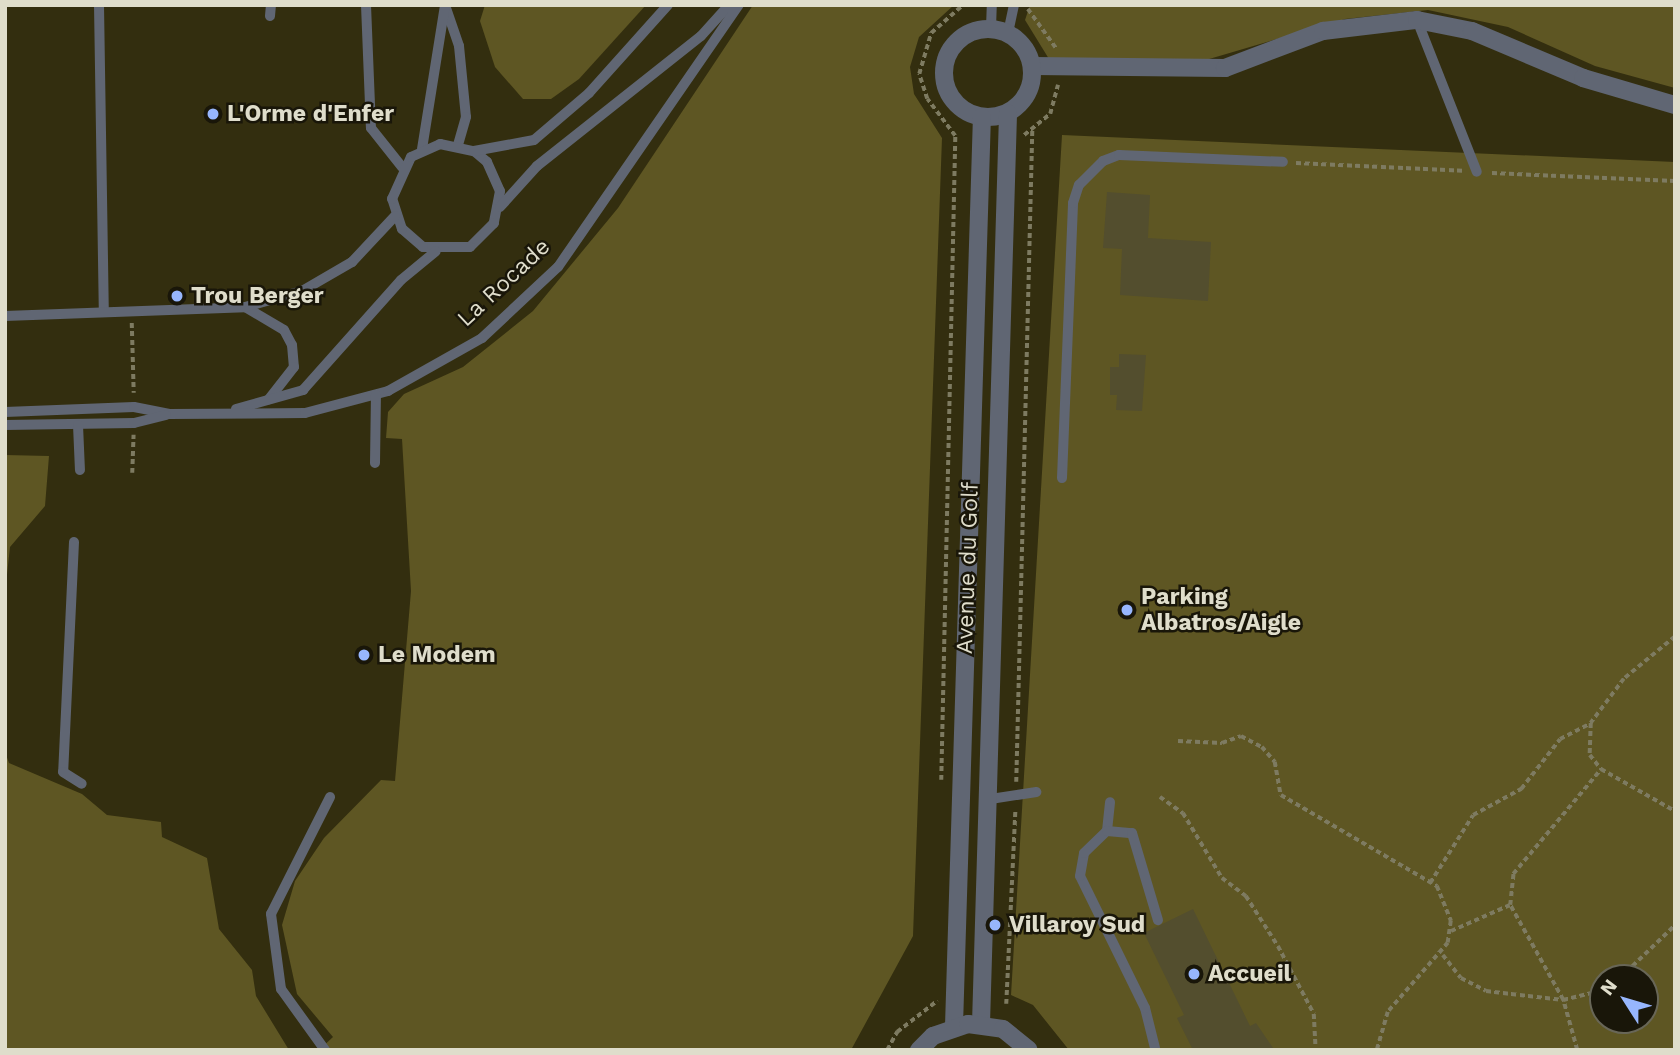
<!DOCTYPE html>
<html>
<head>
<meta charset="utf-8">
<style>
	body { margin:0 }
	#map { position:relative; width:1680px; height:1055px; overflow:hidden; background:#332e0f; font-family:"Work Sans",sans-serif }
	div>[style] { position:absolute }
	.green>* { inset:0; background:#5e5623 }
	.building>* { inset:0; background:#534e2e }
	.path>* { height:3.5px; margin-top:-1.75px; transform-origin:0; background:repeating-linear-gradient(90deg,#7e7b61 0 5px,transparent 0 8.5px) }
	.service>* { height:10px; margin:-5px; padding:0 5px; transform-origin:5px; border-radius:5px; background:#606673 }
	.minor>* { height:18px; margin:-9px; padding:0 9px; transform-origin:9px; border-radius:9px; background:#606673 }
	.tertiary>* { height:18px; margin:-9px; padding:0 9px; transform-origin:9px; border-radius:9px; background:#606673 }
	.tertiary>.ring { margin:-9px; padding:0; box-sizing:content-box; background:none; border:18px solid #606673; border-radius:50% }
	.dots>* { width:19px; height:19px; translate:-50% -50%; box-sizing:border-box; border:4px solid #191609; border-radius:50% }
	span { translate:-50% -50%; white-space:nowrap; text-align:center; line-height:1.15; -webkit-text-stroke:5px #191609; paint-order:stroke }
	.poi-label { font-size:23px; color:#dfddcb; font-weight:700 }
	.left { translate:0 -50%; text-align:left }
	.street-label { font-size:23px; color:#dfddcb }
	.frame { position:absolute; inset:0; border:7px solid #dfddcb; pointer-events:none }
	.north { position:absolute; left:1589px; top:964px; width:70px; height:70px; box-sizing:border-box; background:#191609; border:2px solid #686657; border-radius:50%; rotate:307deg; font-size:19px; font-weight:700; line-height:28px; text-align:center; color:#dfddcb }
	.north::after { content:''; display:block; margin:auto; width:24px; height:32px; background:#97b6fd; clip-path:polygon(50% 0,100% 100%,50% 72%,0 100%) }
</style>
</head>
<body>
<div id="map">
	<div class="green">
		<div style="clip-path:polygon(485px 5px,646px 5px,579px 79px,551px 99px,523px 99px,495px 67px,480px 21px)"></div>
		<div style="clip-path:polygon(753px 5px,954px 5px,919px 37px,910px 67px,914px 94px,942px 138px,913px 936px,851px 1050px,319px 1050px,333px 1037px,297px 994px,282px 925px,295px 881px,324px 838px,381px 780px,395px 781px,411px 591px,402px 439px,386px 438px,388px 412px,404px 394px,463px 367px,533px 311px,618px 208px)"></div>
		<div style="clip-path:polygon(1030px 5px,1675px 5px,1675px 88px,1595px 66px,1508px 27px,1428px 10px,1345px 19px,1199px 62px,1049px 59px,1025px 20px)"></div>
		<div style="clip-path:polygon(evenodd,1062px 135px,1675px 162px,1675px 1050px,1069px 1050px,1033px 1005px,1011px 995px,1062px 135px,1603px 978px,1645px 978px,1645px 1020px,1603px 1020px,1603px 978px)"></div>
		<div style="clip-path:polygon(5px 455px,49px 456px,45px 506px,10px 547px,5px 593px)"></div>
		<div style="clip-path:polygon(5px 752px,9px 763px,82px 794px,107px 815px,161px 822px,162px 837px,207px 858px,219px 929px,252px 970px,256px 996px,289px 1050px,5px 1050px)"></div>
	</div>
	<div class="building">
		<div style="clip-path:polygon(1107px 192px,1150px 195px,1148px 238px,1211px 242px,1208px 301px,1120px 295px,1122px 249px,1103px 248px)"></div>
		<div style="clip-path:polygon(1119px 354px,1146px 355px,1142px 411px,1116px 410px,1117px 395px,1110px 395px,1110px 367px,1119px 367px)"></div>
		<div style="clip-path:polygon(1193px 909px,1250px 1026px,1256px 1023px,1273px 1048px,1193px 1050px,1177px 1018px,1184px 1015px,1144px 933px)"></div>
	</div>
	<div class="path">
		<div style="left:1028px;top:9px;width:48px;rotate:54.3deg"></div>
		<div style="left:1024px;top:135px;width:33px;rotate:-39deg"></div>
		<div style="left:1050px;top:114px;width:30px;rotate:-75deg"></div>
		<div style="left:1296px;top:163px;width:167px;rotate:2.7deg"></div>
		<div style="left:1492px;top:173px;width:183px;rotate:2.5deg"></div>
		<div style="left:132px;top:323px;width:70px;rotate:88.4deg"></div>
		<div style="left:132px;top:473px;width:38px;rotate:-88deg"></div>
		<div style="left:1675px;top:637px;width:66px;rotate:140.5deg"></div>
		<div style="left:1624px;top:679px;width:55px;rotate:126.9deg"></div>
		<div style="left:1591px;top:723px;width:32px;rotate:92deg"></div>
		<div style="left:1590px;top:755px;width:18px;rotate:52deg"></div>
		<div style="left:1601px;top:769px;width:85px;rotate:29.6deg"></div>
		<div style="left:1178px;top:741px;width:44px;rotate:2.6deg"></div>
		<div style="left:1222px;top:743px;width:20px;rotate:-20deg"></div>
		<div style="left:1241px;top:736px;width:24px;rotate:28deg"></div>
		<div style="left:1262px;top:747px;width:20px;rotate:49deg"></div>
		<div style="left:1275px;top:762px;width:34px;rotate:80deg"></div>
		<div style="left:1281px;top:795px;width:181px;rotate:30.3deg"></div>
		<div style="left:1437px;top:886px;width:38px;rotate:68deg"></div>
		<div style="left:1451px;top:921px;width:22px;rotate:98deg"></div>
		<div style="left:1448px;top:943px;width:91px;rotate:131deg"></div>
		<div style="left:1388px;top:1012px;width:40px;rotate:106deg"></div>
		<div style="left:941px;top:780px;width:644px;rotate:-88.75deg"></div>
		<div style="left:955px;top:136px;width:46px;rotate:-127.1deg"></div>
		<div style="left:927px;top:99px;width:26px;rotate:-108deg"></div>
		<div style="left:919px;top:74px;width:43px;rotate:-73.7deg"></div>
		<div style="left:931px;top:33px;width:43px;rotate:-41.2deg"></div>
		<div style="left:1016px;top:782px;width:652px;rotate:-88.59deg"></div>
		<div style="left:1160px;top:797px;width:28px;rotate:35deg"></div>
		<div style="left:1183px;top:813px;width:76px;rotate:59deg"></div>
		<div style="left:1222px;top:878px;width:30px;rotate:37deg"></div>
		<div style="left:1246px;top:896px;width:59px;rotate:57.4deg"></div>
		<div style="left:1278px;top:946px;width:77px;rotate:62.1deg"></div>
		<div style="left:1314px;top:1014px;width:36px;rotate:87deg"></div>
		<div style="left:1430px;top:883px;width:80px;rotate:-57.7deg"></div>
		<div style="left:1473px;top:815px;width:55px;rotate:-28.4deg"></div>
		<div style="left:1521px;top:789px;width:63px;rotate:-52deg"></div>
		<div style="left:1560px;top:739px;width:35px;rotate:-27deg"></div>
		<div style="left:1451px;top:931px;width:64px;rotate:-23.8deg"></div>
		<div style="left:1443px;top:955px;width:29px;rotate:52deg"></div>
		<div style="left:1461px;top:978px;width:28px;rotate:27deg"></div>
		<div style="left:1486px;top:991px;width:78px;rotate:6.7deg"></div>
		<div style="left:1563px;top:1000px;width:41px;rotate:-14deg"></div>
		<div style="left:1620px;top:978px;width:76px;rotate:-43.9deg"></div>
		<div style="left:1006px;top:1004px;width:193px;rotate:-87.3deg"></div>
		<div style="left:887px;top:1050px;width:21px;rotate:-61deg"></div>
		<div style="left:897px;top:1032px;width:51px;rotate:-37.8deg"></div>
		<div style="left:1577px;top:1050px;width:52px;rotate:-105.6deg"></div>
		<div style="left:1563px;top:1000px;width:109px;rotate:-119.2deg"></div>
		<div style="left:1510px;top:905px;width:31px;rotate:-84deg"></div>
		<div style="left:1513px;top:874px;width:137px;rotate:-50deg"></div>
	</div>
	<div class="service">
		<div style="left:99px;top:5px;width:307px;rotate:89.1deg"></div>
		<div style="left:366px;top:5px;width:123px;rotate:87.7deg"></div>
		<div style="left:371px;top:128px;width:50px;rotate:51.5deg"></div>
		<div style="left:445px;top:5px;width:43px;rotate:71.1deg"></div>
		<div style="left:459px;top:46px;width:71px;rotate:84.4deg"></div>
		<div style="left:466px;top:117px;width:29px;rotate:106deg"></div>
		<div style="left:270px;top:16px;width:11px;rotate:-85deg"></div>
		<div style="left:1417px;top:20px;width:163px;rotate:68.5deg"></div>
		<div style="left:991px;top:28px;width:23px;rotate:-88deg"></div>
		<div style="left:1008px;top:33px;width:29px;rotate:-78deg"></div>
		<div style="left:422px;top:149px;width:145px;rotate:-80.9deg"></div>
		<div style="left:474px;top:151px;width:17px;rotate:40deg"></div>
		<div style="left:487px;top:162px;width:32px;rotate:66deg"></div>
		<div style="left:500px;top:191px;width:33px;rotate:101deg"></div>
		<div style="left:494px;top:223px;width:34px;rotate:135deg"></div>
		<div style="left:470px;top:247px;width:47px;rotate:180deg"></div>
		<div style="left:423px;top:247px;width:28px;rotate:-139deg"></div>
		<div style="left:402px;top:229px;width:32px;rotate:-108deg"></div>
		<div style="left:392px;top:199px;width:46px;rotate:-65.7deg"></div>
		<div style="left:411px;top:157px;width:32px;rotate:-24deg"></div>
		<div style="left:440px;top:144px;width:35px;rotate:12deg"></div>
		<div style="left:474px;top:151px;width:61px;rotate:-10.4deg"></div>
		<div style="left:534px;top:140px;width:72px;rotate:-40.5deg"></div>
		<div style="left:589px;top:93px;width:118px;rotate:-48.1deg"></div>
		<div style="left:500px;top:207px;width:55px;rotate:-47.9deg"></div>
		<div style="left:537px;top:166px;width:209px;rotate:-38.4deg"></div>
		<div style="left:701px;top:36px;width:42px;rotate:-47.9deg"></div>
		<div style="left:245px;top:307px;width:45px;rotate:30.5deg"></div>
		<div style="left:284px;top:330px;width:17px;rotate:62deg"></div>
		<div style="left:292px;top:345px;width:22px;rotate:85deg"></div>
		<div style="left:294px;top:367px;width:41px;rotate:128deg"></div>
		<div style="left:5px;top:316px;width:240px;rotate:-2.1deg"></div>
		<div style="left:245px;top:307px;width:59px;rotate:-15.7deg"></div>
		<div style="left:302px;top:291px;width:58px;rotate:-30.1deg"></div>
		<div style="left:352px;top:262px;width:63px;rotate:-46.9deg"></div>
		<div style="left:236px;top:409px;width:70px;rotate:-15.8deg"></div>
		<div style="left:303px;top:390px;width:147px;rotate:-48.3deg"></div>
		<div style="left:401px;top:280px;width:45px;rotate:-39.6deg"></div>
		<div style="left:5px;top:412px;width:129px;rotate:-2.2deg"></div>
		<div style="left:134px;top:407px;width:36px;rotate:11deg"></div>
		<div style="left:169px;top:414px;width:136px;rotate:-0.4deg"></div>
		<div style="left:305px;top:413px;width:86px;rotate:-14.8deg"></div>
		<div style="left:388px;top:391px;width:108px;rotate:-29.4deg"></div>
		<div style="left:482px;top:338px;width:104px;rotate:-43.1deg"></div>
		<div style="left:558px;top:267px;width:318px;rotate:-55.4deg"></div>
		<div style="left:5px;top:425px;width:129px;rotate:-0.9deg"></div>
		<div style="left:134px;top:423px;width:33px;rotate:-14deg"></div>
		<div style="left:78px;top:425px;width:45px;rotate:87.5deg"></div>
		<div style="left:375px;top:463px;width:68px;rotate:-89.2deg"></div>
		<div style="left:1062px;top:478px;width:275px;rotate:-87.7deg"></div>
		<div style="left:1073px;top:203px;width:19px;rotate:-72deg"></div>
		<div style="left:1079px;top:185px;width:34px;rotate:-45deg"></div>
		<div style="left:1103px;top:161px;width:17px;rotate:-21deg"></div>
		<div style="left:1119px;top:155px;width:164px;rotate:2.4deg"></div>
		<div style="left:74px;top:542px;width:230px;rotate:92.7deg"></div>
		<div style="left:63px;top:772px;width:22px;rotate:32deg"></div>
		<div style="left:984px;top:800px;width:53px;rotate:-8.7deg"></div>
		<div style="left:1107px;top:831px;width:29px;rotate:-84deg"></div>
		<div style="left:1155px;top:1048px;width:41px;rotate:-104deg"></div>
		<div style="left:1145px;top:1008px;width:147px;rotate:-116.2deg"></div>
		<div style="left:1080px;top:876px;width:23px;rotate:-80deg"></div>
		<div style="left:1084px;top:853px;width:32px;rotate:-44deg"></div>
		<div style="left:1107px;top:831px;width:25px;rotate:5deg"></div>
		<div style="left:1132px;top:833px;width:91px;rotate:73.4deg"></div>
		<div style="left:325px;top:1050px;width:75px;rotate:-125.8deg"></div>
		<div style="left:281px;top:989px;width:76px;rotate:-97.6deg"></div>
		<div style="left:271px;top:914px;width:131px;rotate:-63.2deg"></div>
	</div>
	<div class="minor">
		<div style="left:1033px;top:66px;width:192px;rotate:0.6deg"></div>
		<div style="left:1225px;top:68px;width:105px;rotate:-20.7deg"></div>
		<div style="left:1323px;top:31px;width:95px;rotate:-6.7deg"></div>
		<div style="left:1417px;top:20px;width:56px;rotate:11.3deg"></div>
		<div style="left:1472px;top:31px;width:121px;rotate:22.9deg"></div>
		<div style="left:1583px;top:78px;width:96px;rotate:16.4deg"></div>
	</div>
	<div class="tertiary">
		<div class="ring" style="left:944px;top:29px;width:70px;height:70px"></div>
		<div style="left:981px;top:1024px;width:911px;rotate:-88.3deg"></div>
		<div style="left:954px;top:1026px;width:909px;rotate:-88.24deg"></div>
		<div style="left:919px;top:1050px;width:20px;rotate:-45deg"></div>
		<div style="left:933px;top:1036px;width:37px;rotate:-19deg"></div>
		<div style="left:968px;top:1024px;width:35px;rotate:8deg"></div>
		<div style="left:1003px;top:1029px;width:33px;rotate:39deg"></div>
	</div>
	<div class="dots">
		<div style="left:213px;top:114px;background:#97b6fd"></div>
		<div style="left:177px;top:296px;background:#97b6fd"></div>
		<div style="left:1127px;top:610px;background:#97b6fd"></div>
		<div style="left:364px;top:655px;background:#97b6fd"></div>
		<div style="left:995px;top:925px;background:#97b6fd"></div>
		<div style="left:1194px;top:974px;background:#97b6fd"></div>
	</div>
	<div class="poi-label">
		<span class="left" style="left:227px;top:114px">L'Orme d'Enfer</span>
		<span class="left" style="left:191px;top:296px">Trou Berger</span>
		<span class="left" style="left:1141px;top:610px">Parking<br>Albatros/Aigle</span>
		<span class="left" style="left:378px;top:655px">Le Modem</span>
		<span class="left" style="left:1009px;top:925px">Villaroy Sud</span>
		<span class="left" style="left:1208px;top:974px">Accueil</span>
	</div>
	<div class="street-label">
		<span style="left:504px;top:283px;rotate:-43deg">La Rocade</span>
		<span style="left:968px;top:568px;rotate:-88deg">Avenue du Golf</span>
	</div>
	<div class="frame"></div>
	<div class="north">N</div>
</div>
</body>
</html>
